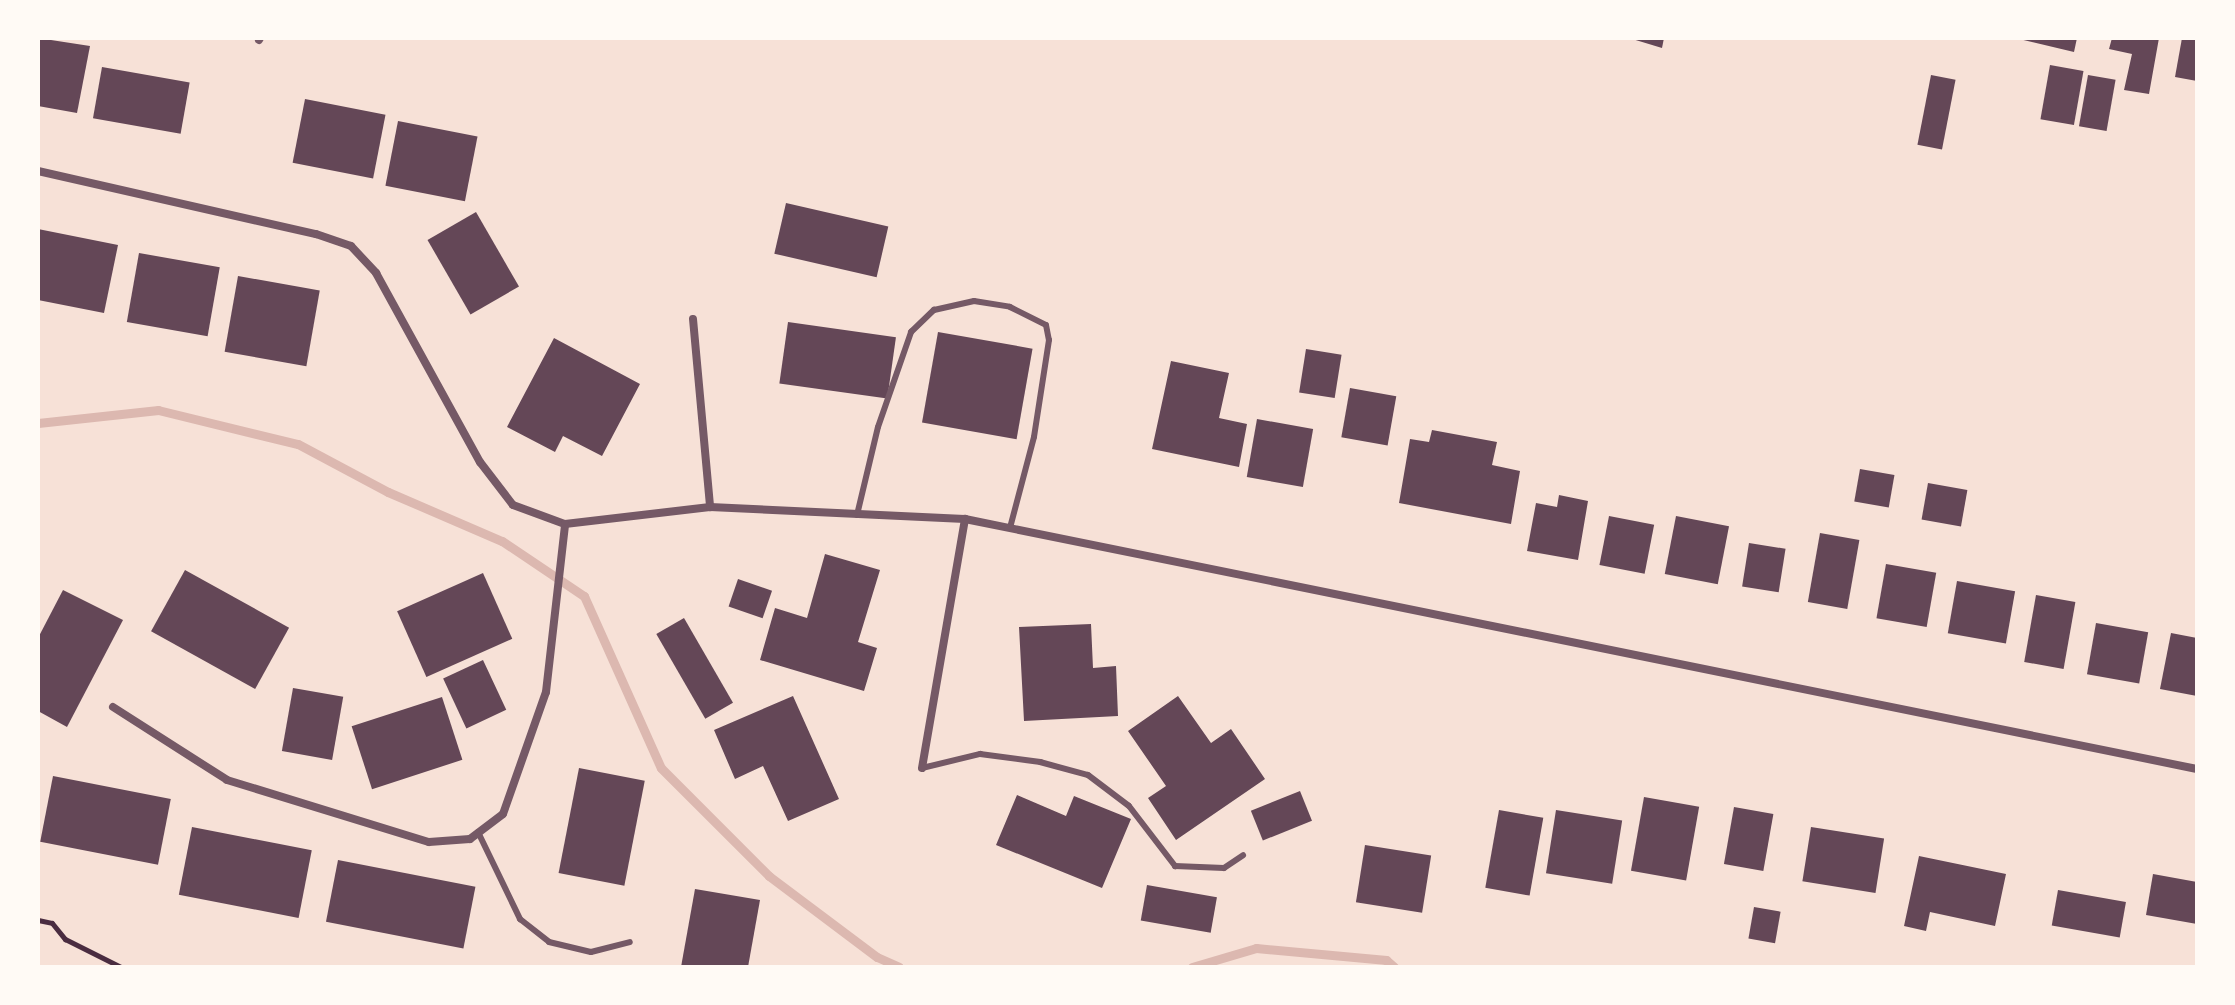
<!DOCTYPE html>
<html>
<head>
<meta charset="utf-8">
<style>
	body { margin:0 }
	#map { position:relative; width:2235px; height:1005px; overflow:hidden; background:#f7e1d7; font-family:"Fira Sans Condensed",sans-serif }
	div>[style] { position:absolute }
	.stream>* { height:9px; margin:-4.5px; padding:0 4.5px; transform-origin:4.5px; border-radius:4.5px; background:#dcb8b0 }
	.building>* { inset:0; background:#644757; transform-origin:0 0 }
	.path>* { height:5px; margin:-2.5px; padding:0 2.5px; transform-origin:2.5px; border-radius:2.5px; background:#4a2c40 }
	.service>* { height:6px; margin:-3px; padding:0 3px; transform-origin:3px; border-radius:3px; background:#755966 }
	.minor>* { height:8px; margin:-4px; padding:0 4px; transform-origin:4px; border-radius:4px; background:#755966 }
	span { translate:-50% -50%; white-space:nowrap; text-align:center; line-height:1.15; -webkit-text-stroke:8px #fffaf5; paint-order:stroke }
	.frame { position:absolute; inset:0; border:40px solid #fffaf5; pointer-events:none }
</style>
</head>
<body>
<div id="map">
	<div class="stream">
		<div style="left:38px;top:423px;width:121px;rotate:-6.2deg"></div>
		<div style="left:158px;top:410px;width:144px;rotate:13.7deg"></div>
		<div style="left:298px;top:444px;width:102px;rotate:28.1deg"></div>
		<div style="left:388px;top:492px;width:124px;rotate:23.3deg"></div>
		<div style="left:502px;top:541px;width:99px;rotate:33.9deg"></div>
		<div style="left:584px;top:596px;width:188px;rotate:65.9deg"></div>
		<div style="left:661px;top:768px;width:153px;rotate:45deg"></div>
		<div style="left:769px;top:876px;width:135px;rotate:36.9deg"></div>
		<div style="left:877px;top:957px;width:24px;rotate:24deg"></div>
		<div style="left:1192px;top:967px;width:67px;rotate:-16.5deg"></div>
		<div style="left:1256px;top:948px;width:131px;rotate:5.3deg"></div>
		<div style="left:1386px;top:960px;width:11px;rotate:41deg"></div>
	</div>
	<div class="building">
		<div style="clip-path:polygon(38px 38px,90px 46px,77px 113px,38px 106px)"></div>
		<div style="clip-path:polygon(1629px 38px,1664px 38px,1662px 48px)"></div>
		<div style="clip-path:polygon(2015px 38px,2077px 38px,2074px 52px)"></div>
		<div style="clip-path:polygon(2112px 38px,2159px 38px,2149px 94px,2124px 90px,2132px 54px,2109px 49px)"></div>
		<div style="clip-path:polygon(2182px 38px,2197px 38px,2197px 81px,2175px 77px)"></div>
		<div style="left:2050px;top:65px;width:34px;height:55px;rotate:10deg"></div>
		<div style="left:102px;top:67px;width:89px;height:52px;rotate:10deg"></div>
		<div style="left:1931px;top:75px;width:25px;height:71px;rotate:11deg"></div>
		<div style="left:2088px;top:75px;width:28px;height:52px;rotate:10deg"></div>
		<div style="left:305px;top:99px;width:82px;height:65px;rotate:11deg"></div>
		<div style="left:398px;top:121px;width:81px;height:66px;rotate:11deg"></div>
		<div style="left:786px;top:203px;width:105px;height:52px;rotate:13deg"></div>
		<div style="left:476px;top:212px;width:86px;height:56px;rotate:60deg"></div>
		<div style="clip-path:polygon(38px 229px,118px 245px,104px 313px,38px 300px)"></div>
		<div style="left:139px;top:253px;width:82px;height:70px;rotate:10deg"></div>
		<div style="left:238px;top:276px;width:83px;height:77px;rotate:10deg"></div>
		<div style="left:788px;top:322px;width:109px;height:62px;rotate:8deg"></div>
		<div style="left:938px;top:332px;width:96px;height:92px;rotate:10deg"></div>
		<div style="clip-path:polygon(554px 338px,640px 384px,602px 456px,563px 436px,555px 452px,507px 427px)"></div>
		<div style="left:1306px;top:349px;width:36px;height:44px;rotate:9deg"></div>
		<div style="clip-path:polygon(1171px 361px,1229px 373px,1219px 418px,1247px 424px,1239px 467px,1152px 449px)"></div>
		<div style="left:1350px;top:388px;width:47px;height:50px;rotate:10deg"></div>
		<div style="left:1257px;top:419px;width:57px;height:59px;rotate:10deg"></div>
		<div style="clip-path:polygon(1432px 430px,1497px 442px,1492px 465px,1520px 471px,1511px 524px,1399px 503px,1410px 439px,1429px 442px)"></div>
		<div style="left:1860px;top:469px;width:35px;height:33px;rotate:10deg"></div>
		<div style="left:1928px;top:483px;width:40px;height:37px;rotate:10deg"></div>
		<div style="clip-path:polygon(1559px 495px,1588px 501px,1578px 560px,1527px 551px,1536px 503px,1557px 507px)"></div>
		<div style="left:1609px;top:516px;width:46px;height:50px;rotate:11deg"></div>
		<div style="left:1676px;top:516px;width:54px;height:59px;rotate:11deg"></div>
		<div style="left:1820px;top:533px;width:40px;height:70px;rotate:10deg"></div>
		<div style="left:1749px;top:543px;width:37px;height:44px;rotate:9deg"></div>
		<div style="clip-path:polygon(825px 554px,880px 570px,858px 642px,877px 648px,864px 691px,760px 660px,775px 608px,807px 618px)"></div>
		<div style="left:1886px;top:564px;width:51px;height:55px;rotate:10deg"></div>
		<div style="left:185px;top:570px;width:119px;height:70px;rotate:29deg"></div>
		<div style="left:483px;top:573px;width:72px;height:94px;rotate:66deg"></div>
		<div style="left:738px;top:579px;width:36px;height:29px;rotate:19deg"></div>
		<div style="left:1957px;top:581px;width:59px;height:53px;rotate:10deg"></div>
		<div style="clip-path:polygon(63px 590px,123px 620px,67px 727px,38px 711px,38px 638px)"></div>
		<div style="left:2036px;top:595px;width:40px;height:68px;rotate:10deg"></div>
		<div style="left:684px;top:618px;width:98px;height:32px;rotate:60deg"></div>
		<div style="left:2096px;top:623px;width:53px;height:52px;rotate:10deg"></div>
		<div style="clip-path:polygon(1091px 624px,1093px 668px,1116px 666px,1118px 716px,1024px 721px,1019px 627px)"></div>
		<div style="clip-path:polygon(2171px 633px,2197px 638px,2197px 696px,2160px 689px)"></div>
		<div style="left:483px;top:660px;width:55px;height:44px;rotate:65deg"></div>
		<div style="left:293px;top:688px;width:51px;height:64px;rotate:10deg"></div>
		<div style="clip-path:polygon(793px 696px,839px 799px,788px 821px,763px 766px,735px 779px,714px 730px)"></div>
		<div style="clip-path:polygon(1178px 696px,1211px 743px,1231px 729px,1265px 779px,1176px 840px,1148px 798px,1166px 786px,1128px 731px)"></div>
		<div style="left:442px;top:697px;width:66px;height:95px;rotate:72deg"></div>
		<div style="left:579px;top:768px;width:67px;height:107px;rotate:11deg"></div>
		<div style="left:53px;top:776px;width:120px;height:67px;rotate:11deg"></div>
		<div style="left:1300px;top:791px;width:32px;height:53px;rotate:68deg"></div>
		<div style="clip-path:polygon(1017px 795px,1066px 816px,1074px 796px,1131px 819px,1102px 888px,996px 845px)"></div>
		<div style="left:1644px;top:797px;width:56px;height:75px;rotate:10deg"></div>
		<div style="left:1734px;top:807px;width:40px;height:58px;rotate:10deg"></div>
		<div style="left:1499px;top:810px;width:45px;height:79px;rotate:10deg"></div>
		<div style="left:1556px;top:810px;width:67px;height:64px;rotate:9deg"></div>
		<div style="left:192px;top:827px;width:122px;height:69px;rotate:11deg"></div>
		<div style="left:1811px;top:827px;width:74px;height:55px;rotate:9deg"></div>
		<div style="left:1365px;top:845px;width:67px;height:58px;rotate:9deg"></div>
		<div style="clip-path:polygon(1919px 856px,2006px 874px,1995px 926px,1930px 912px,1926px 931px,1904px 926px)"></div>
		<div style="left:338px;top:860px;width:140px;height:63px;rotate:11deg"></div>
		<div style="clip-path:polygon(2153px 874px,2197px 882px,2197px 924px,2146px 915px)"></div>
		<div style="left:1147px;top:885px;width:71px;height:36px;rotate:10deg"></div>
		<div style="clip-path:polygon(695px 889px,760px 900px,748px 967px,681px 967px)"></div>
		<div style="left:2058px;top:890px;width:69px;height:36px;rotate:10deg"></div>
		<div style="left:1754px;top:907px;width:27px;height:32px;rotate:10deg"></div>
	</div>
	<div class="path">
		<div style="left:38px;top:920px;width:14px;rotate:12deg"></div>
		<div style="left:52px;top:923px;width:21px;rotate:51deg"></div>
		<div style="left:65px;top:939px;width:63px;rotate:26.6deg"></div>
	</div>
	<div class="service">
		<div style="left:857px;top:515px;width:90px;rotate:-76.6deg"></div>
		<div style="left:878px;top:427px;width:101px;rotate:-70.8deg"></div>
		<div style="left:911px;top:332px;width:32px;rotate:-44deg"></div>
		<div style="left:934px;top:310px;width:41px;rotate:-12.7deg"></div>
		<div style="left:974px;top:301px;width:36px;rotate:9deg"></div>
		<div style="left:1010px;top:307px;width:40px;rotate:26.6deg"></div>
		<div style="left:1046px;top:325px;width:15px;rotate:79deg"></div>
		<div style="left:1049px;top:340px;width:98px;rotate:98.8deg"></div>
		<div style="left:1034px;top:437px;width:94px;rotate:104.8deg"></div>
		<div style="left:922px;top:768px;width:60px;rotate:-13.6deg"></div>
		<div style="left:980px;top:754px;width:61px;rotate:7.6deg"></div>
		<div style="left:1040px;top:762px;width:50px;rotate:15.2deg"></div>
		<div style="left:1088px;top:775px;width:51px;rotate:37.1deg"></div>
		<div style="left:1129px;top:806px;width:76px;rotate:52.5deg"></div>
		<div style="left:1175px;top:866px;width:49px;rotate:2.3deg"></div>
		<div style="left:1224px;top:868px;width:23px;rotate:-34deg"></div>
		<div style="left:478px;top:832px;width:97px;rotate:64.2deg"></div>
		<div style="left:520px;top:919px;width:37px;rotate:38deg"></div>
		<div style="left:549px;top:942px;width:43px;rotate:13.4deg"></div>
		<div style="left:591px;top:952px;width:40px;rotate:-14.4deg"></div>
	</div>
	<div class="minor">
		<div style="left:259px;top:40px;width:2px;rotate:-63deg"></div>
		<div style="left:38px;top:171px;width:285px;rotate:12.8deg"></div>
		<div style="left:316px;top:234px;width:37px;rotate:19deg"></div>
		<div style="left:351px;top:246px;width:37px;rotate:47deg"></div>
		<div style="left:376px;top:273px;width:216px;rotate:61.2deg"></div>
		<div style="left:480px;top:462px;width:54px;rotate:52.5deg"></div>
		<div style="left:513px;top:505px;width:55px;rotate:20.1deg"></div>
		<div style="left:565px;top:524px;width:146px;rotate:-6.7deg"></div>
		<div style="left:710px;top:507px;width:255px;rotate:2.7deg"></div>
		<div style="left:965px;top:519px;width:1257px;rotate:11.47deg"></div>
		<div style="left:693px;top:319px;width:189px;rotate:84.8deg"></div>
		<div style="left:113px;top:707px;width:135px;rotate:32.6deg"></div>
		<div style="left:227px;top:780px;width:211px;rotate:17.1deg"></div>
		<div style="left:429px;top:842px;width:41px;rotate:-4.2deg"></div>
		<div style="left:470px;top:839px;width:41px;rotate:-37.1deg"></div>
		<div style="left:503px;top:814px;width:129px;rotate:-70.6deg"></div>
		<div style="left:546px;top:692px;width:169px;rotate:-83.5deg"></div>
		<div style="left:922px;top:768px;width:253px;rotate:-80.2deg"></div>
	</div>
	<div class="frame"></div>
</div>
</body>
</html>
